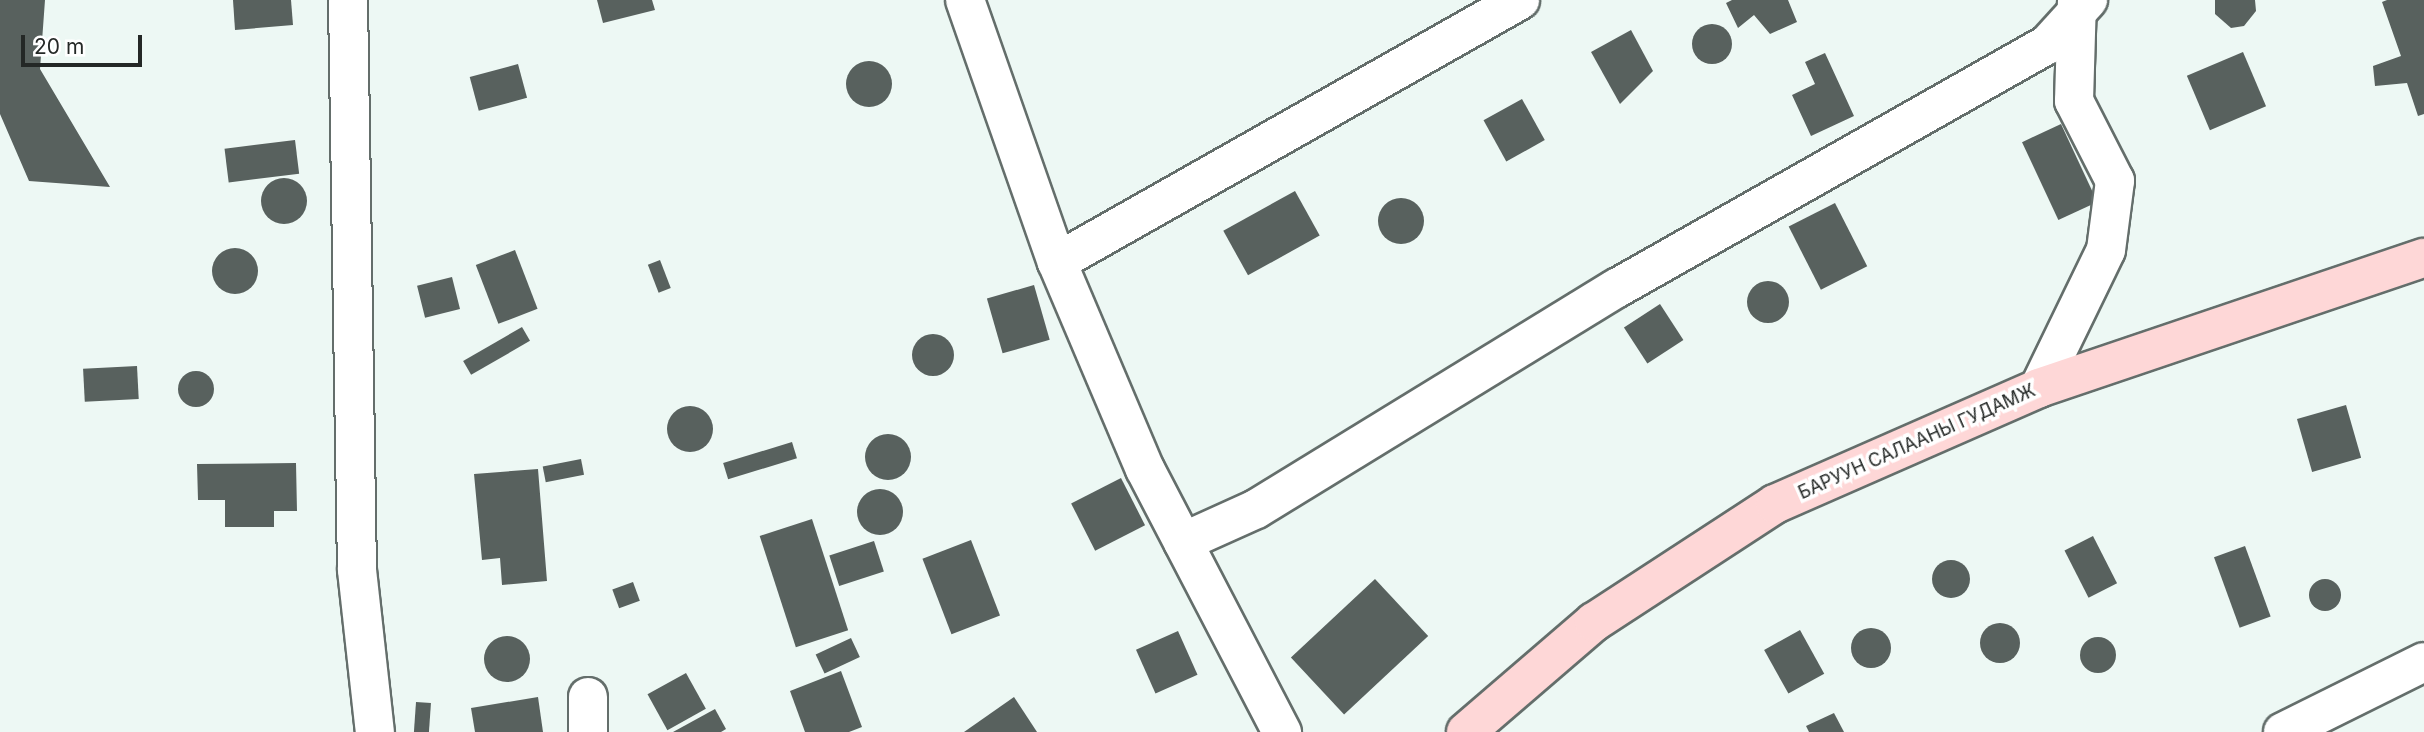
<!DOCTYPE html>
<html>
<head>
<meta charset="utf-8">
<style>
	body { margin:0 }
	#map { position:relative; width:2424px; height:732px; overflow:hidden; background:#edf8f4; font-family:Inter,sans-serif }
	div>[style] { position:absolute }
	.building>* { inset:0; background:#58615e; transform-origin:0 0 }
	.round { border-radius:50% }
	.roads { filter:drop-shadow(2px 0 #646e6b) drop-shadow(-2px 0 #646e6b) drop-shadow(0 2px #646e6b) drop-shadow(0 -2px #646e6b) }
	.minor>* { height:38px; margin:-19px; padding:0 19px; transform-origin:19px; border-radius:19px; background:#fff }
	.secondary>* { height:38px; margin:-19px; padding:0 19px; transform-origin:19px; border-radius:19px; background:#fed7d7 }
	span { translate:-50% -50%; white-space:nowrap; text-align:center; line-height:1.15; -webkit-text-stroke:7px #fff; paint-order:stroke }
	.street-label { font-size:18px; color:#242826 }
	.scale { position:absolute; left:21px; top:35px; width:121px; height:32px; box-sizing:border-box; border:4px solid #242826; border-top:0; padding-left:9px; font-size:21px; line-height:24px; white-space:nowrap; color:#242826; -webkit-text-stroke:5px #fff; paint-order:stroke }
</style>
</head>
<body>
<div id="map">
	<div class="building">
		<div style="clip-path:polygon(0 0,45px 0,40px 69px,110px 187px,29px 181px,0 114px)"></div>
		<div style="clip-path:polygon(233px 0,291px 0,293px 25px,235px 30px)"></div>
		<div style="clip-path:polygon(597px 0,652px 0,655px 10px,603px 23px)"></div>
		<div style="clip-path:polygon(1732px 0,1788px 0,1797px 22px,1770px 34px,1754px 15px,1738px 28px,1726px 3px)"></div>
		<div style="clip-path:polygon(2215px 0,2255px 0,2256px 11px,2244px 26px,2231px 28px,2215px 14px)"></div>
		<div style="clip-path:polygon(2387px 0,2424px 0,2424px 114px,2418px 116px,2407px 83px,2375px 86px,2373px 66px,2401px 56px,2382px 2px)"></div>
		<div class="round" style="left:1692px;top:24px;width:40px;height:40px"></div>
		<div style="clip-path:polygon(1631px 30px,1653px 71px,1620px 104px,1591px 52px)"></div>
		<div style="left:2243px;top:52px;width:59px;height:61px;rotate:67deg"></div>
		<div style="clip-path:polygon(1825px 53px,1854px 116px,1811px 136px,1792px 95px,1815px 84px,1805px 62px)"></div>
		<div class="round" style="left:846px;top:61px;width:46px;height:46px"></div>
		<div style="left:518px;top:64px;width:35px;height:50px;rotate:75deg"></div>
		<div style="left:1522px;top:99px;width:47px;height:44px;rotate:61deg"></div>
		<div style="left:2061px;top:124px;width:86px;height:43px;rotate:65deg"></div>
		<div style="left:295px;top:140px;width:34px;height:71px;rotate:83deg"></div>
		<div class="round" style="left:261px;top:178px;width:46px;height:46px"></div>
		<div style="left:1295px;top:191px;width:51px;height:82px;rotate:61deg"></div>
		<div class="round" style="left:1378px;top:198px;width:46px;height:46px"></div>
		<div style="left:1835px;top:203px;width:71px;height:52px;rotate:63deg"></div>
		<div class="round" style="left:212px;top:248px;width:46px;height:46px"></div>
		<div style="left:515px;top:250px;width:63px;height:42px;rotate:69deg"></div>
		<div style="left:660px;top:260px;width:30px;height:13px;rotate:69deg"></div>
		<div style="left:452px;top:277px;width:33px;height:36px;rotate:76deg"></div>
		<div class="round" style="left:1747px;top:281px;width:42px;height:42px"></div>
		<div style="left:1034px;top:285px;width:57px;height:49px;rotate:74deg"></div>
		<div style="left:1660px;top:304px;width:43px;height:43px;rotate:57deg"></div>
		<div style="left:522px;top:327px;width:16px;height:68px;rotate:60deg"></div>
		<div class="round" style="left:912px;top:334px;width:42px;height:42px"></div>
		<div style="left:137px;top:366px;width:33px;height:54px;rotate:87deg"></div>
		<div class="round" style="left:178px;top:371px;width:36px;height:36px"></div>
		<div style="left:2346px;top:405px;width:55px;height:51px;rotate:74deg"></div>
		<div class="round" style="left:667px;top:406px;width:46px;height:46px"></div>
		<div class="round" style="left:865px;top:434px;width:46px;height:46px"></div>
		<div style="left:792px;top:442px;width:17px;height:72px;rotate:73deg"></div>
		<div style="left:581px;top:459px;width:16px;height:39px;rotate:79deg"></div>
		<div style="clip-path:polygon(296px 463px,297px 511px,274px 511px,274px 527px,225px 527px,225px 500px,198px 500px,197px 464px)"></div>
		<div style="clip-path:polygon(538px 469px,547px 581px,502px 585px,500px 558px,482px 560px,474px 474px)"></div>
		<div style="left:1121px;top:478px;width:53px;height:56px;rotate:63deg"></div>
		<div class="round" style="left:857px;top:489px;width:46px;height:46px"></div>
		<div style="left:812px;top:519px;width:117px;height:55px;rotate:72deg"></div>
		<div style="left:2093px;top:536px;width:53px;height:32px;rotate:63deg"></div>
		<div style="left:971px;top:540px;width:81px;height:52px;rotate:69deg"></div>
		<div style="left:874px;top:541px;width:32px;height:47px;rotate:72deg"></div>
		<div style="left:2245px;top:546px;width:75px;height:33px;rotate:70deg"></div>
		<div class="round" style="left:1932px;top:560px;width:38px;height:38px"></div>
		<div class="round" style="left:2309px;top:579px;width:32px;height:32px"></div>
		<div style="left:1375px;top:579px;width:78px;height:115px;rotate:47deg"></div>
		<div style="left:633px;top:582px;width:20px;height:22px;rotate:70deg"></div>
		<div class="round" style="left:1980px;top:623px;width:40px;height:40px"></div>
		<div class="round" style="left:1851px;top:628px;width:40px;height:40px"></div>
		<div style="left:1800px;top:630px;width:50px;height:41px;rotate:61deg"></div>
		<div style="left:1178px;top:631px;width:48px;height:46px;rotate:66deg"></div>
		<div class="round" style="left:484px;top:636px;width:46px;height:46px"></div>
		<div class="round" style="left:2080px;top:637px;width:36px;height:36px"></div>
		<div style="left:851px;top:638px;width:21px;height:39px;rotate:65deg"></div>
		<div style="clip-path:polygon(841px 671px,862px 727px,849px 732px,805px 732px,790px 691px)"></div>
		<div style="left:686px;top:673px;width:41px;height:44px;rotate:61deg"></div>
		<div style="clip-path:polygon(538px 697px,543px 732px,475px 732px,471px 708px)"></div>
		<div style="clip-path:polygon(1014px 697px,1037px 732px,964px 732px)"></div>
		<div style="left:416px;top:702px;width:15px;height:30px;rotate:4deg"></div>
		<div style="clip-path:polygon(715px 709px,726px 729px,721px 732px,673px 732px)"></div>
		<div style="clip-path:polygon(1834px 713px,1844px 732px,1809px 732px,1806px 726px)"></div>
	</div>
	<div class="roads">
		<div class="minor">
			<div style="left:348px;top:0;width:570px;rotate:89.1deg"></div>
			<div style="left:357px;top:570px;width:163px;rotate:83.7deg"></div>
			<div style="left:965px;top:0;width:278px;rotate:70.7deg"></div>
			<div style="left:1057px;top:262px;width:225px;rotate:67deg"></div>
			<div style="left:1145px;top:469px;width:297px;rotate:62.5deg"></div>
			<div style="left:1057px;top:262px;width:532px;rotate:-29.5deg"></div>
			<div style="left:2039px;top:388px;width:153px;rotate:-64.1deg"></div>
			<div style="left:2106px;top:250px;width:70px;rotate:-82.6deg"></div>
			<div style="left:2115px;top:181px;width:90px;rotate:-117.1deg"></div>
			<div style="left:2074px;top:101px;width:101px;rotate:-88.3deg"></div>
			<div style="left:1183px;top:542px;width:80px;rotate:-24.3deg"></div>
			<div style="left:1256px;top:509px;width:423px;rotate:-31.5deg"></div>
			<div style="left:1617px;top:288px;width:494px;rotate:-29.5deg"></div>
			<div style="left:2047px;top:45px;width:61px;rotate:-47.7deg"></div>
			<div style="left:588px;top:732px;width:35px;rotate:-90deg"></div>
			<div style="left:2283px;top:732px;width:157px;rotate:-26.4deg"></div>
		</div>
		<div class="secondary">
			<div style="left:1466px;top:732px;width:169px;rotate:-40.7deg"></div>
			<div style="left:1594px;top:622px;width:216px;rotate:-33.1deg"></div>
			<div style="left:1775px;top:504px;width:288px;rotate:-23.7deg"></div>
			<div style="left:2039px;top:388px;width:406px;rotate:-18.7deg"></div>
		</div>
	</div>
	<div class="street-label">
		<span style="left:1917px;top:442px;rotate:-24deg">БАРУУН САЛААНЫ ГУДАМЖ</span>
	</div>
	<div class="scale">20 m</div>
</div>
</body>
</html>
